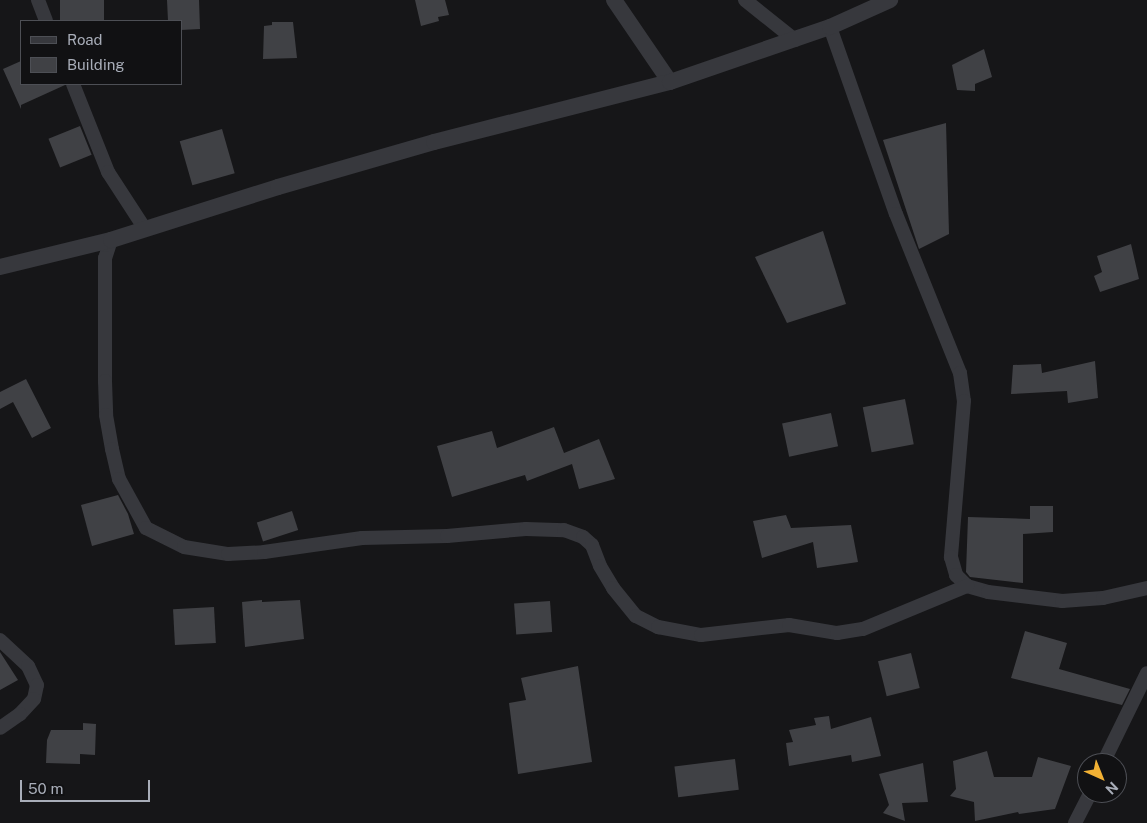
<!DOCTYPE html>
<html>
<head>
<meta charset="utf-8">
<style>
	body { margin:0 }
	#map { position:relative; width:1147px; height:823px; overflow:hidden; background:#161618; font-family:"Public Sans",sans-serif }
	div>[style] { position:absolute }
	.building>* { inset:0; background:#404145; transform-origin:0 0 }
	.minor>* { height:14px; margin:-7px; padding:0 7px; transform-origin:7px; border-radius:7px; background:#37383d }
	.tertiary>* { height:16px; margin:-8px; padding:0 8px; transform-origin:8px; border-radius:8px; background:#37383d }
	span { translate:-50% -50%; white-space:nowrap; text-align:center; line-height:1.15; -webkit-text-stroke:5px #111113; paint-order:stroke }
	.legend { position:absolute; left:20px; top:20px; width:162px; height:65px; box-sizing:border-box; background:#111113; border:1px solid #4d4f55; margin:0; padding:6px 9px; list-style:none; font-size:15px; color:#a8adb8 }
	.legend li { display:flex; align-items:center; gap:10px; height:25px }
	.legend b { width:25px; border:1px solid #4d4f55 }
	.north { position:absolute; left:1077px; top:753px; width:50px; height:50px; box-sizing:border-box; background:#111113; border:1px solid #4d4f55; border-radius:50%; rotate:136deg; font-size:14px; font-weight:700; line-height:20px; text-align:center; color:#a8adb8 }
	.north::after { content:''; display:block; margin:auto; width:18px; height:22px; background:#f2b134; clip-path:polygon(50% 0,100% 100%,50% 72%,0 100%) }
	.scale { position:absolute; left:20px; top:780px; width:130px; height:22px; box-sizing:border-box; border:2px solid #a8adb8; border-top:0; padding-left:6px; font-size:15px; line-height:18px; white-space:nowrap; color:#a8adb8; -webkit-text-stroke:4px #111113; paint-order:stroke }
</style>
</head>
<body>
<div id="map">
	<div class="building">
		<div style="left:60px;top:0;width:44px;height:21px"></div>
		<div style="clip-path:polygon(167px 0,199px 0,200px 29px,181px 30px,181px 21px,168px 21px)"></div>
		<div style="clip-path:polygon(415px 0,445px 0,449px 15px,438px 17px,439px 21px,421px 26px)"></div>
		<div style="clip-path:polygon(272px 22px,293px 22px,297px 58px,263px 59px,264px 26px,272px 25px)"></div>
		<div style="clip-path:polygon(984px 49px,992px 77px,975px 84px,975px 91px,957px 90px,952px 65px)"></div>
		<div style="clip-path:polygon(21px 61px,21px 84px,65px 85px,21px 105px,21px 109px,3px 69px)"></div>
		<div style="clip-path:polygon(946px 123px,949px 234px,919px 249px,883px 140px)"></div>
		<div style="left:80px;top:126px;width:31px;height:34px;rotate:68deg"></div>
		<div style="left:222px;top:129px;width:46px;height:44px;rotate:74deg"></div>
		<div style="clip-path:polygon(823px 231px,846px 304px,787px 323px,755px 257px)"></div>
		<div style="clip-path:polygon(1131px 244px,1139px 279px,1100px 292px,1094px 276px,1102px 272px,1097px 256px)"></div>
		<div style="clip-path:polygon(1095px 361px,1098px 398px,1068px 403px,1067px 391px,1011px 394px,1013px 365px,1041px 364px,1042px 373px)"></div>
		<div style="clip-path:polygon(26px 379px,51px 428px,32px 438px,13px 402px,0 409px,0 392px)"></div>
		<div style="left:905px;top:399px;width:46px;height:43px;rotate:79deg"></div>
		<div style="left:831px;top:413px;width:34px;height:50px;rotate:78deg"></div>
		<div style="clip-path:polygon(554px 427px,564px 453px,599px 439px,615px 479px,579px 489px,572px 464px,527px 481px,525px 475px,452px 497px,437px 446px,492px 431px,497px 448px)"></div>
		<div style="clip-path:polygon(118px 495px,128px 514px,134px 534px,92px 546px,81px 505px)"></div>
		<div style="clip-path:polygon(1030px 506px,1053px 506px,1053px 532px,1023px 534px,1023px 583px,970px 577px,966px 572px,968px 517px,1030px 519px)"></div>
		<div style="left:292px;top:511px;width:20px;height:37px;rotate:72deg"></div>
		<div style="clip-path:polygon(786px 515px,791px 528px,851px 525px,858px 562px,817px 568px,813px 542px,762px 558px,753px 521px)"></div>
		<div style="clip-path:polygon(262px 600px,262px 602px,300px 600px,304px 639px,245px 647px,242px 602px)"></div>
		<div style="left:550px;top:601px;width:31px;height:36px;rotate:86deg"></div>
		<div style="left:214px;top:607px;width:36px;height:41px;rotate:87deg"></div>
		<div style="clip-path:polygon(1025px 631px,1067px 643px,1059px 669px,1130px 689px,1122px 705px,1011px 678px)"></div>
		<div style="clip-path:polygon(0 652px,18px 680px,0 690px)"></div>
		<div style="left:911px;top:653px;width:36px;height:34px;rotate:76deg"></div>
		<div style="clip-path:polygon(578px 666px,592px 762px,518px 774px,509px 703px,526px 700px,521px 678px)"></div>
		<div style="clip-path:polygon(829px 716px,831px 729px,871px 717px,881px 756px,852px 762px,851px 755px,789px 766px,786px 743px,793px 742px,789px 730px,816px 725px,814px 718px)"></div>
		<div style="clip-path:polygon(83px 723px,96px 724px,95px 755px,80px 754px,80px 764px,46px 763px,47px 740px,51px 730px,83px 730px)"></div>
		<div style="clip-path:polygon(987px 751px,994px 777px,1032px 777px,1038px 757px,1071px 766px,1055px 809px,1019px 814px,1018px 812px,975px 821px,974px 802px,950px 796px,956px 789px,953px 761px)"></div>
		<div style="left:735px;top:759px;width:31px;height:61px;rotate:83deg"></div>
		<div style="clip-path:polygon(923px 763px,928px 802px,902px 803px,905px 821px,883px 813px,889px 805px,879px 774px)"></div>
	</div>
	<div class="minor">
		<div style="left:38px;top:0;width:22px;rotate:69deg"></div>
		<div style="left:745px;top:0;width:64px;rotate:38.7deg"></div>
		<div style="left:830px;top:27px;width:198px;rotate:70.6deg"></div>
		<div style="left:896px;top:214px;width:171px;rotate:68.1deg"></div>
		<div style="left:960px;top:373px;width:28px;rotate:82deg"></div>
		<div style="left:964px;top:401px;width:157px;rotate:94.8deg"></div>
		<div style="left:951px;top:557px;width:19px;rotate:74deg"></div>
		<div style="left:956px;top:575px;width:16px;rotate:45deg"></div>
		<div style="left:967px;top:586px;width:22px;rotate:16deg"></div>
		<div style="left:988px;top:592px;width:75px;rotate:6.9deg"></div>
		<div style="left:1062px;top:601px;width:41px;rotate:-4.2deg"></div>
		<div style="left:1103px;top:598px;width:45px;rotate:-12.8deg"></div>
		<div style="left:73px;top:84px;width:95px;rotate:68.3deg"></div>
		<div style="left:108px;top:172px;width:68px;rotate:57deg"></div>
		<div style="left:111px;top:240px;width:19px;rotate:108deg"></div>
		<div style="left:105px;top:258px;width:123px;rotate:90deg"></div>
		<div style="left:105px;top:381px;width:34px;rotate:88deg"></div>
		<div style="left:106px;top:415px;width:35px;rotate:80deg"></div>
		<div style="left:112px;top:449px;width:31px;rotate:77deg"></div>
		<div style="left:119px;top:479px;width:56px;rotate:61.1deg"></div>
		<div style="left:146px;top:528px;width:42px;rotate:26.6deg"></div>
		<div style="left:184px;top:547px;width:45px;rotate:9deg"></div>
		<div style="left:228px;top:554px;width:36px;rotate:-3deg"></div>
		<div style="left:264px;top:552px;width:99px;rotate:-8.1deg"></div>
		<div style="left:362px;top:538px;width:85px;rotate:-1.3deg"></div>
		<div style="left:447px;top:536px;width:79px;rotate:-5.1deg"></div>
		<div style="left:526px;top:529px;width:38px;rotate:2deg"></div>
		<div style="left:564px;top:530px;width:20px;rotate:20deg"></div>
		<div style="left:583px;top:537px;width:12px;rotate:42deg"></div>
		<div style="left:592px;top:545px;width:22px;rotate:69deg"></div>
		<div style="left:600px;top:566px;width:26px;rotate:59deg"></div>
		<div style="left:613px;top:588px;width:36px;rotate:51deg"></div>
		<div style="left:636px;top:616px;width:25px;rotate:27deg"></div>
		<div style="left:658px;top:627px;width:44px;rotate:10.5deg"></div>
		<div style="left:701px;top:635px;width:89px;rotate:-6.5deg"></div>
		<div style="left:789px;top:625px;width:49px;rotate:9.5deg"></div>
		<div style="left:837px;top:633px;width:26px;rotate:-9deg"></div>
		<div style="left:863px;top:629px;width:113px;rotate:-22.5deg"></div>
		<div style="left:0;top:640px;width:38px;rotate:43deg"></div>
		<div style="left:28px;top:666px;width:21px;rotate:65deg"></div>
		<div style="left:37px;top:685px;width:14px;rotate:102deg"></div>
		<div style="left:34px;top:699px;width:21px;rotate:133deg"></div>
		<div style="left:20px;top:714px;width:24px;rotate:145deg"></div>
		<div style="left:1103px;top:763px;width:100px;rotate:-63.9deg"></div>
		<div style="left:1075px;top:823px;width:34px;rotate:-63deg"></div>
	</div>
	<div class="tertiary">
		<div style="left:614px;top:0;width:99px;rotate:55.7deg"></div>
		<div style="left:0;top:267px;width:114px;rotate:-13.7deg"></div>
		<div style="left:111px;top:240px;width:175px;rotate:-17.6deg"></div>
		<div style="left:278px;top:187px;width:162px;rotate:-16.1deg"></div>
		<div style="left:434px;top:142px;width:244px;rotate:-14.3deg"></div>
		<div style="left:670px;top:82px;width:169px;rotate:-19deg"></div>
		<div style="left:830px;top:27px;width:66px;rotate:-24.2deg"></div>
	</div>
	<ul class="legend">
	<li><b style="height:6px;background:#37383d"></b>Road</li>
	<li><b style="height:14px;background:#404145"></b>Building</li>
	</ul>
	<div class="north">N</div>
	<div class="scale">50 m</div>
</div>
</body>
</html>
